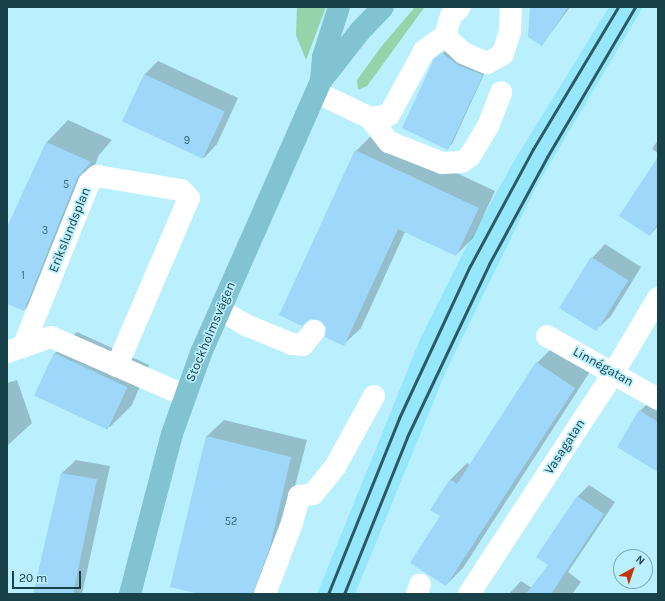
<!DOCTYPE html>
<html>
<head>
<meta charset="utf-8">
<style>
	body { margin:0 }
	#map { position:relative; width:665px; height:601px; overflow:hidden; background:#baeffd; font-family:Karla,sans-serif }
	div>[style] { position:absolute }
	.built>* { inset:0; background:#96e7fc }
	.green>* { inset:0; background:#95d3ab }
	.shadow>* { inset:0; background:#0003 }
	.building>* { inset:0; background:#9ed7fa; transform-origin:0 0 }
	.minor>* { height:22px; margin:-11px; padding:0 11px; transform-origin:11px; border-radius:11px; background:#fff }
	.major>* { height:22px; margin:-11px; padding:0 11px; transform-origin:11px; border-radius:11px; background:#82c3d1 }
	.rail>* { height:3px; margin:-1.5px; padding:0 1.5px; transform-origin:1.5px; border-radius:1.5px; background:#2e5963 }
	span { translate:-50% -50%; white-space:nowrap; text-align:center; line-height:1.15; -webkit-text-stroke:3.5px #baeffd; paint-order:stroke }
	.number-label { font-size:11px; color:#3a6676 }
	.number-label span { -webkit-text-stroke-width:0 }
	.street-label { font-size:13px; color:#18414a }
	.frame { position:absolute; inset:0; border:8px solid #18414a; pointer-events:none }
	.north { position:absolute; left:613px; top:549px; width:40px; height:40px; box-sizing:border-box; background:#baeffd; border:1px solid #79a9b5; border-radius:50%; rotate:40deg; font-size:11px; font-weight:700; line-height:16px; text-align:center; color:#18414a }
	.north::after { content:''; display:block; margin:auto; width:14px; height:18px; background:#bf360a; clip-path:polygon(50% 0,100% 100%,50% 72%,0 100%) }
	.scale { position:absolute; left:12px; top:571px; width:69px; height:18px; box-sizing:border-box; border:2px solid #18414a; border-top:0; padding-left:5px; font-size:12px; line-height:14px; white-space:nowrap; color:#18414a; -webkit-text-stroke:3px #baeffd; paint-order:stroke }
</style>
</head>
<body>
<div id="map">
	<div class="built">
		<div style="clip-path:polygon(609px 7px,643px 7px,536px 187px,446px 371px,355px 594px,317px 594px,421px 337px,465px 249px,514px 161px)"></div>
	</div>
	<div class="green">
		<div style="clip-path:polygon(297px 7px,326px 7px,306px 60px,296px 35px)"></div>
		<div style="clip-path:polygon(415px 7px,424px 8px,367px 86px,358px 90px,357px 80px,381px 47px)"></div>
	</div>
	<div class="shadow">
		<div style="clip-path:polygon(533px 7px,570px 7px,542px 45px)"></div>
		<div style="clip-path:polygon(447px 50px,486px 70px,452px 144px,447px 148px,440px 55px)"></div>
		<div style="clip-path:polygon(158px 61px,238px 98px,217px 144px,204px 158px,144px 75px)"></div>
		<div style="clip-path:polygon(68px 120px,112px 140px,99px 155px,45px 288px,24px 310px,7px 302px,7px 230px,47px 142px)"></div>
		<div style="clip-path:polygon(373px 134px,495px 191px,473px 238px,456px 255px,405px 232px,361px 328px,344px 344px,356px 151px)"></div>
		<div style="clip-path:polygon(658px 140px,658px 153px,652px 149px)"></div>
		<div style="clip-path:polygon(658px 158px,658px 226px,650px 235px)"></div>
		<div style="clip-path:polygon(605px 244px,641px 267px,611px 316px,597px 329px,592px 258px)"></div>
		<div style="clip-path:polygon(77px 332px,149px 365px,132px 405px,110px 427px,36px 395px,55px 353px)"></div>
		<div style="clip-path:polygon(554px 346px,591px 370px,463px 568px,446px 585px,441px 516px,450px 480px,467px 463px,470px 465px,537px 363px)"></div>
		<div style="clip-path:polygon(17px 380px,32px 423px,7px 446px,7px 383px)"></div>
		<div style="clip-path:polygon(652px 399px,658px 403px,658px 471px,640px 411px)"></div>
		<div style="clip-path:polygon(224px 420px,307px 440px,267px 594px,203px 594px,207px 436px)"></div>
		<div style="clip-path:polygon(76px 460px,110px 466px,82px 594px,34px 594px,62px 473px)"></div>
		<div style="clip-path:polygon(589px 485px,615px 502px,568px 572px,581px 582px,572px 594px,509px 594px,521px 581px,532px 588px,550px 564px,577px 497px)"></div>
	</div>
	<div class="building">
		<div style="clip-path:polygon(530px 7px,568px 7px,542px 46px,528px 37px)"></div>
		<div style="clip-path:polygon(442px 53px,458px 65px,483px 75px,448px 150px,402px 128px,434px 59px)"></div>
		<div style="left:144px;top:74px;width:89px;height:52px;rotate:25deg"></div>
		<div style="clip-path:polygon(46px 142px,91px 162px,77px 178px,24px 311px,7px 304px,7px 227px)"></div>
		<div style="clip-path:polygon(355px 150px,479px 208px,456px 256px,398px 229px,344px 346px,325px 337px,326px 327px,321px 321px,310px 319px,302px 326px,279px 315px)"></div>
		<div style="clip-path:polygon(658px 157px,658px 223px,650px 236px,619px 216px)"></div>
		<div style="left:591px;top:257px;width:44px;height:60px;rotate:32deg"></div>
		<div style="left:54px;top:353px;width:81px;height:47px;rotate:25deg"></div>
		<div style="clip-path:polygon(536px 362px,575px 388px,446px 586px,410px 563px,440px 516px,430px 510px,450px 479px,457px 484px)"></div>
		<div style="clip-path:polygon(639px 410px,658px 422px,658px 472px,617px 447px)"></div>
		<div style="clip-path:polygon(206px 436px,291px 457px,270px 547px,253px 594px,199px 594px,170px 587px)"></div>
		<div style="clip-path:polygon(61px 473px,97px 479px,73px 594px,33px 594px)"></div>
		<div style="clip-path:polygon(577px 496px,604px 514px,551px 594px,526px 594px,548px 565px,536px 557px)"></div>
	</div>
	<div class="minor">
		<div style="left:460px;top:7px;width:13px;rotate:135deg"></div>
		<div style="left:451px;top:16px;width:21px;rotate:107deg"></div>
		<div style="left:445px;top:36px;width:25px;rotate:43deg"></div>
		<div style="left:463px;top:53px;width:26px;rotate:23deg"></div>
		<div style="left:487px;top:63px;width:18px;rotate:-29deg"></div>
		<div style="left:503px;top:54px;width:24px;rotate:-73deg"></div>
		<div style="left:510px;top:31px;width:24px;rotate:-88deg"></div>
		<div style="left:316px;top:92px;width:60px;rotate:25.7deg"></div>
		<div style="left:370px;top:118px;width:19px;rotate:-9deg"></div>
		<div style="left:389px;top:115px;width:73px;rotate:-61.3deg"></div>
		<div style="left:424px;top:51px;width:26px;rotate:-36deg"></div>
		<div style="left:370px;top:118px;width:31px;rotate:52deg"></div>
		<div style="left:389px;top:142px;width:57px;rotate:21.6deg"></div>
		<div style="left:442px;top:163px;width:20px;rotate:-3deg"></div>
		<div style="left:462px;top:162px;width:10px;rotate:-37deg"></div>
		<div style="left:470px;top:156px;width:37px;rotate:-59deg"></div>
		<div style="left:489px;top:124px;width:34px;rotate:-69deg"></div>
		<div style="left:220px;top:310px;width:30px;rotate:30deg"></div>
		<div style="left:246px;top:325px;width:50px;rotate:22.4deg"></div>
		<div style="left:292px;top:344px;width:11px;rotate:5deg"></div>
		<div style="left:303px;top:345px;width:18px;rotate:-52deg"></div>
		<div style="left:547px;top:336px;width:128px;rotate:29.6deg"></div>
		<div style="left:23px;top:347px;width:177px;rotate:-68.1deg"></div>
		<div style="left:89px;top:183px;width:11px;rotate:-41deg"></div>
		<div style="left:97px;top:176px;width:85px;rotate:9.5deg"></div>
		<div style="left:181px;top:190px;width:11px;rotate:45deg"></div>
		<div style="left:189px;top:198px;width:183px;rotate:113.2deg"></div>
		<div style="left:7px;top:352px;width:46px;rotate:-18.8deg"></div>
		<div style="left:51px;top:337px;width:145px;rotate:23.6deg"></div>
		<div style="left:265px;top:594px;width:76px;rotate:-69.2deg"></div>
		<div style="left:292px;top:523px;width:28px;rotate:-75deg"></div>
		<div style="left:299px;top:496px;width:14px;rotate:-8deg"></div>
		<div style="left:313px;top:494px;width:35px;rotate:-51deg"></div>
		<div style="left:335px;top:467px;width:81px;rotate:-61.2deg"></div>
		<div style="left:417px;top:594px;width:10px;rotate:-73deg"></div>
		<div style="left:469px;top:594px;width:265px;rotate:-56.8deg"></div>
		<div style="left:614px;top:372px;width:86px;rotate:-59.3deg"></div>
	</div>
	<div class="major">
		<div style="left:321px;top:80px;width:23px;rotate:-85deg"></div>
		<div style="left:323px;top:57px;width:52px;rotate:-72.3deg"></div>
		<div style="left:130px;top:594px;width:165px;rotate:-75.3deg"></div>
		<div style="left:172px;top:434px;width:86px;rotate:-70.3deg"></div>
		<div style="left:201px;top:353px;width:297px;rotate:-66.2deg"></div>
		<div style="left:321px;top:81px;width:63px;rotate:-52deg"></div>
		<div style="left:360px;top:31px;width:33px;rotate:-46deg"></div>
	</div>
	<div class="rail">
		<div style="left:328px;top:594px;width:190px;rotate:-68deg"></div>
		<div style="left:399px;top:418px;width:168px;rotate:-65deg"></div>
		<div style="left:470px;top:266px;width:133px;rotate:-61.7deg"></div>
		<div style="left:533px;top:149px;width:165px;rotate:-59.1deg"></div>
		<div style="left:344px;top:594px;width:169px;rotate:-68.1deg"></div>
		<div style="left:407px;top:437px;width:191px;rotate:-64.6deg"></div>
		<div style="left:489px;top:264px;width:122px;rotate:-61.5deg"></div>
		<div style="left:547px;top:157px;width:174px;rotate:-59.6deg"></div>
	</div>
	<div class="number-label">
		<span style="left:187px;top:141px">9</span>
		<span style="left:66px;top:185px">5</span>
		<span style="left:45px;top:231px">3</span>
		<span style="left:23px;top:276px">1</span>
		<span style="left:231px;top:522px">52</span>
	</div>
	<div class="street-label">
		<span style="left:70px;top:230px;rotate:-68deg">Erikslundsplan</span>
		<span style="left:211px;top:332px;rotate:-67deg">Stockholmsvägen</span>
		<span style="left:603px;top:367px;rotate:29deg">Linnégatan</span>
		<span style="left:565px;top:447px;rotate:-57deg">Vasagatan</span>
	</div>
	<div class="frame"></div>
	<div class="north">N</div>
	<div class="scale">20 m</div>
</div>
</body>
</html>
